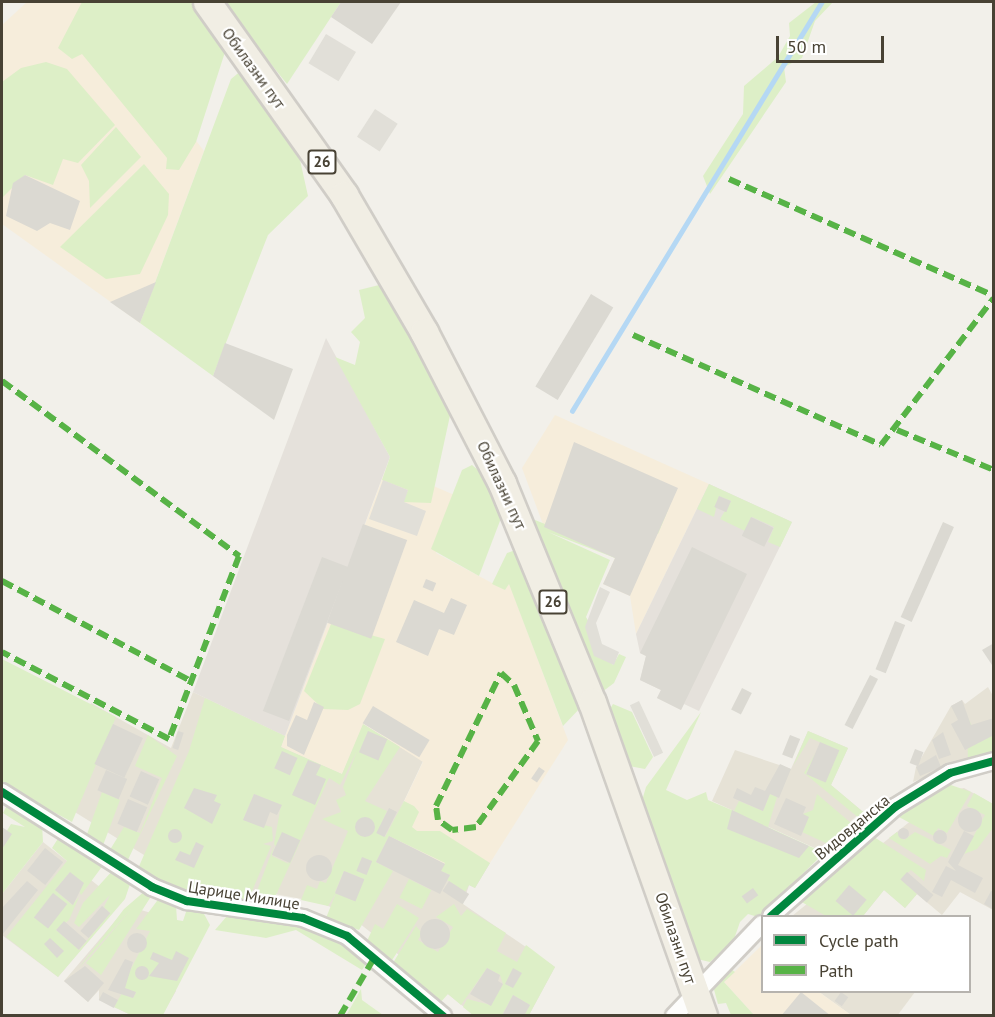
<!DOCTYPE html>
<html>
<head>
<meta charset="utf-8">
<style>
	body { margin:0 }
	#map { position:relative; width:995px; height:1017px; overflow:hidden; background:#f2f0ea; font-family:"PT Sans",sans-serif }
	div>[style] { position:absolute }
	.residential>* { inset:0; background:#e6e2d6 }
	.commercial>* { inset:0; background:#f6eddb }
	.industrial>* { inset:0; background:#e5e1db }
	.green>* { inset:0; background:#ddefc7; transform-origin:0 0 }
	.parking>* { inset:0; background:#e1dfd8; transform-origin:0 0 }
	.stream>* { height:4.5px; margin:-2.25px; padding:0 2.25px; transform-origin:2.25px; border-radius:2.25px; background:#b5d8f4 }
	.building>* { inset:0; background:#dbd9d2; transform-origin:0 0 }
	.round { border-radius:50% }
	.roads { filter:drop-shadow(2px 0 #d0cdc7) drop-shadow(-2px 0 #d0cdc7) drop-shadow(0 2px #d0cdc7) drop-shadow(0 -2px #d0cdc7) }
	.street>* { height:16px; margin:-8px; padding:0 8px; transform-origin:8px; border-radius:8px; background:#fdfdfc }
	.primary>* { height:27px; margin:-13.5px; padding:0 13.5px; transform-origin:13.5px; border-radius:13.5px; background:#f1eee4 }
	.quiet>* { height:6px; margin-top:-3px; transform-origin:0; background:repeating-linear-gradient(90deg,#57b346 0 12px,transparent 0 18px) }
	.cycleway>* { height:8px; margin:-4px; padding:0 4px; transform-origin:4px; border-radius:4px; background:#00873e }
	span { translate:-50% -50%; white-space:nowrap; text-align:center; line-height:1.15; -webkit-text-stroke:4.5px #fff; paint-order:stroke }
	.shield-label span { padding:2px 4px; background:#fff; border:2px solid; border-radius:4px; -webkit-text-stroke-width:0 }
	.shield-label { font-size:15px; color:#484234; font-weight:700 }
	.street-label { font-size:16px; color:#484234 }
	.frame { position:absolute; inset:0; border:3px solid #484234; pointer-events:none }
	.legend { position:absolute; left:761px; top:915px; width:210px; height:78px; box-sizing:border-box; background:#fff; border:2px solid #b6b3ae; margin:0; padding:8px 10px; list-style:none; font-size:18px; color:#484234 }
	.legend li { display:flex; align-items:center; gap:12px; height:30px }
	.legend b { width:30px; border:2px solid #b6b3ae }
	.scale { position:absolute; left:776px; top:36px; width:108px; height:27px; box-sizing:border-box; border:3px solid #484234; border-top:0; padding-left:8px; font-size:18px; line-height:21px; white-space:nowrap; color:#484234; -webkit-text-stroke:4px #fff; paint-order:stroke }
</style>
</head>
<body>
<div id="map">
	<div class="residential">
		<div style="clip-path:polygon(988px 687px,993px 696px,993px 749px,913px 782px,916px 767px,951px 706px,962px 700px,965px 704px)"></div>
		<div style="clip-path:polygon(193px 692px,285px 736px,281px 747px,342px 774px,363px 724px,423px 761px,388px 835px,445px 863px,490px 863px,475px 888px,469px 885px,463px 904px,555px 967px,529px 1015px,474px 1015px,349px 915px,319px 902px,228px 886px,144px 855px,49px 796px,91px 703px,171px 748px)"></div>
		<div style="clip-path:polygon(808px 731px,848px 748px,831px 785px,862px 811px,819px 850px,712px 801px,735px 750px,791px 769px)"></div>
		<div style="clip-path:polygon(964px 788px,993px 804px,993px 910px,960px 892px,942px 915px,917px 894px,905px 908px,884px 890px,863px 916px,792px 916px,948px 791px)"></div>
		<div style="clip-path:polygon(43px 842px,120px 903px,58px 977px,2px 935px,2px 894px)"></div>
		<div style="clip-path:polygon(128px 906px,164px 917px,176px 991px,162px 1015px,131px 1015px,99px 1000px,99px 990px,88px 1002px,64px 981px)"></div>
		<div style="clip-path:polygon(819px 992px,915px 992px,897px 1016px,851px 1015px)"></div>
	</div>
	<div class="commercial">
		<div style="clip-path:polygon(27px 2px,89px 2px,204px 151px,140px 323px,2px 224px,2px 25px)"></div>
		<div style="clip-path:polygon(555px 415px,709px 484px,636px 634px,630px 596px,603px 584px,615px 558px,544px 527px,522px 468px)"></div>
		<div style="clip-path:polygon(387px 466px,459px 497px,436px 553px,505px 590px,509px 583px,568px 740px,490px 863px,456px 846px,445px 864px,388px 835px,423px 762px,364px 724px,342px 774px,281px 747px)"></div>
		<div style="clip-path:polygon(762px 945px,762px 992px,819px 992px,851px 1015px,754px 1015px,724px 982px)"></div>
	</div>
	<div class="industrial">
		<div style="clip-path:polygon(326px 338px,390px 457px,285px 736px,193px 692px)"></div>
		<div style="clip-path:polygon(709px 484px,792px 522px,699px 711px,684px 704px,681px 710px,657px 698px,661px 690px,640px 680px,646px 656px,640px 653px,636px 634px)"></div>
	</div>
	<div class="green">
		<div style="clip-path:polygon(82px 2px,195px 2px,226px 49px,196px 142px,179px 170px,166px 169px,167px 158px,82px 54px,72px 59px,58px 48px)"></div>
		<div style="clip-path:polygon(221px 2px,341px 2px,287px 84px)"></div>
		<div style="clip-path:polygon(816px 2px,833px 2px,815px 21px,802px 58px,784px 67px,786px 82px,710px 194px,703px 176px,743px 114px,744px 86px,778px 57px,790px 36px,789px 23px)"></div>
		<div style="clip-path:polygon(46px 62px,67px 69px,115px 125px,78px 163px,63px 159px,53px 185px,25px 175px,2px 198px,2px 82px,21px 68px)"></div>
		<div style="clip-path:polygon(242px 70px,298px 151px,308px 196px,268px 235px,213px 376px,140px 323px,231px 79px)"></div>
		<div style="clip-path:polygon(116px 127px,141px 157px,90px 208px,89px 181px,81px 165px)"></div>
		<div style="clip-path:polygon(144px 164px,169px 194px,168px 215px,140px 274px,106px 279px,60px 247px)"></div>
		<div style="clip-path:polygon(383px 284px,451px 411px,431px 503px,403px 502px,408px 490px,382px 480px,390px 457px,335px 357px,355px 365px,360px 342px,351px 332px,365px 318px,359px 290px)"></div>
		<div style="clip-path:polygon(472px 465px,484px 475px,503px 513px,479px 576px,431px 549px,462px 470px)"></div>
		<div style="clip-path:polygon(593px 476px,668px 510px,658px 534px,631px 522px,615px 558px,548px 532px,610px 560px,586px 617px,613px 665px,619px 654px,626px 657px,614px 683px,602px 692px,525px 516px,545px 524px,560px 491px)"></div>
		<div style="clip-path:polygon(709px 484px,792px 522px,780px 547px,768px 542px,774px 527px,752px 517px,745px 531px,720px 519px,731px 501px,719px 496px,714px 517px,697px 509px)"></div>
		<div style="clip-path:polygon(518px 549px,582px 706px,563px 726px,509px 584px,505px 590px,492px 584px,507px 553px)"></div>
		<div style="clip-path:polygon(331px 624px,385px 639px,360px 704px,348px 710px,323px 709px,304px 691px)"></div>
		<div style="clip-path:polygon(2px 659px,116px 717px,72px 822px,2px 784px)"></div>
		<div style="clip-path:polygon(evenodd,205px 698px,285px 736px,281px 747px,342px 774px,363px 724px,400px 747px,365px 801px,387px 811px,377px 833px,385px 837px,404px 801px,414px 806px,419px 812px,412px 827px,417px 831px,440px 831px,490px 863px,475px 888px,469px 885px,465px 892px,447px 880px,450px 875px,441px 871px,445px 863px,389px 836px,376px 862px,393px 871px,359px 930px,326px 918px,336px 893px,328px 906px,301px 900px,307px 885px,317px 889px,320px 881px,326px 883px,348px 831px,322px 819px,341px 812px,336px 800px,346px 795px,343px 787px,357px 751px,340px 785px,329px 778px,277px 893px,268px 905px,252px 904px,274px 846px,272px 856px,289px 864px,274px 844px,281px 805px,254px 794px,243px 820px,272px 827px,273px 841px,263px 844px,271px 846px,247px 903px,189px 893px,137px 871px,189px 751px,205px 698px,344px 871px,364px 879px,355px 901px,335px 892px,344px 871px)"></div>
		<div style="clip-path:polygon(613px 704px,632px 712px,653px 757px,645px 769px,629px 766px,608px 712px)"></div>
		<div style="clip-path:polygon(701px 712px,666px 790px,687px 800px,706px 792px,708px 800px,734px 811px,739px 801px,763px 811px,770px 794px,777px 797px,768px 827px,820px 851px,821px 856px,758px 917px,748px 914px,740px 922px,733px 942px,710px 962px,697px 959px,641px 804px,646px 787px)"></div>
		<div style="clip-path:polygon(967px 716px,980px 742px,993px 735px,993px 755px,968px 764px)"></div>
		<div style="clip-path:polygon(808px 731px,848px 748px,831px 785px,862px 811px,879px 811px,865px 823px,804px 773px,816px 752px,806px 774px,825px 782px,838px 750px,810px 738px,793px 766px)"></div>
		<div style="clip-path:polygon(148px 735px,177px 756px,126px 864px,108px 853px,124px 827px,140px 833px,162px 778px,135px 766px)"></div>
		<div style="clip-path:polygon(948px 784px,971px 792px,947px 833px,938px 828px,934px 836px,899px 817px)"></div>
		<div style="clip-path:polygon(102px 792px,120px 800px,102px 848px,86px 837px)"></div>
		<div style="clip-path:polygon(974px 793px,993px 804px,993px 828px,977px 849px,964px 854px,985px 815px,967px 806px)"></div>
		<div style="clip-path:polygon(817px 794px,858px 829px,831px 853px,830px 845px,802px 832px,803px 814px,813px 810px)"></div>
		<div style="clip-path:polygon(8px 803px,42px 824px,43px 842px,2px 894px,2px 839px,11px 824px,25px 827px,3px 813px)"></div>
		<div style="clip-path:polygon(897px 832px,904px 840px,915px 832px,951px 850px,947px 858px,941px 856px,930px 864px,889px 838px)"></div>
		<div style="clip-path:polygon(59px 837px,104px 864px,81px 895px,70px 872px,55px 890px,72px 905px,79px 897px,69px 920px,56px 930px,79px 950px,110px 913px,104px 907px,110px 895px,79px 927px,74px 923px,83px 903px,114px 869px,131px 881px,125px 899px,58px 977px,6px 937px,67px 861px,52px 848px)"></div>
		<div style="clip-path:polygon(874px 837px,926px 870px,924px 881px,911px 870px,901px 879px,917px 894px,905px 908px,884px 890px,863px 916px,826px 916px,800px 901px)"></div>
		<div style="left:409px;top:879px;width:25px;height:21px;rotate:27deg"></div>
		<div style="clip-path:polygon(146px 890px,150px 898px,101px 975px,86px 963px,132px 908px,78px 969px,124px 909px)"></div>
		<div style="clip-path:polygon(160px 897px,176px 906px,177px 920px,183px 921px,187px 909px,203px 912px,210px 925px,163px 1015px,131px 1015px,114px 1007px,122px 993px,133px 998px,136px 993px,125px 988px,126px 979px,150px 931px,136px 929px)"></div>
		<div style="clip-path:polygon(397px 904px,419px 918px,389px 965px,366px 943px,375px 924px,383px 929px)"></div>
		<div style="clip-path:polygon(454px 904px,461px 916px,467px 909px,506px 933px,497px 951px,517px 962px,526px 945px,555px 967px,529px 1015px,524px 1015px,530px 1005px,513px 995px,502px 1015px,474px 1016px,463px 1007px,467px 999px,491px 1005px,503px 984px,500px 975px,487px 968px,461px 1005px,448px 994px,439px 1004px,391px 966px,416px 926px,422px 933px,418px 940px,438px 952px,453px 927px,436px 917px)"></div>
		<div style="clip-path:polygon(227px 916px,329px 932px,366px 964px,362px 970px,296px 930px,266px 938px,215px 930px)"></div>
		<div style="clip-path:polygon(731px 969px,735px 972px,724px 982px,754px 1015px,731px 1015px,726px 1003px,718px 1004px,713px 986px)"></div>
		<div style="clip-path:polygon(361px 989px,362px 1000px,383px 1015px,347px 1014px)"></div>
	</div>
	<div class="parking">
		<div style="left:326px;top:34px;width:35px;height:34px;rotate:31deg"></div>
		<div style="left:375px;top:109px;width:27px;height:33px;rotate:33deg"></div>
		<div style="clip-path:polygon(383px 480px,408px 490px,404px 502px,426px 511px,417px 536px,369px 519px)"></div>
		<div style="clip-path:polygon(600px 587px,610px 592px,596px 623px,602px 644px,619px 652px,614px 665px,594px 656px,585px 627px)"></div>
		<div style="left:639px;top:701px;width:57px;height:10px;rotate:65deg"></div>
	</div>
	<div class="stream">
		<div style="left:572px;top:411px;width:479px;rotate:-58.6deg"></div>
	</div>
	<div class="building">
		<div style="clip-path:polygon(341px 2px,401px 2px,372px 44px,331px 17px)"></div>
		<div style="clip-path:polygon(25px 175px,80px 201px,70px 230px,50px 223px,37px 231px,6px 216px,13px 183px)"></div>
		<div style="clip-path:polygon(156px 282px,140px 323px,110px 302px)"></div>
		<div style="left:591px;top:294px;width:26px;height:108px;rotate:31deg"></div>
		<div style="clip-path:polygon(225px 343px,293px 369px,274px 420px,213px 376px)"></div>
		<div style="clip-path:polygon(574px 442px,678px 488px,630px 596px,603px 584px,615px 558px,544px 527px)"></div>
		<div style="left:719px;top:496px;width:13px;height:12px;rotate:23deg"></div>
		<div style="left:751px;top:517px;width:25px;height:21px;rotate:26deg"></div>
		<div style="left:943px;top:522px;width:12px;height:104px;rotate:24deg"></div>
		<div style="left:363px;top:524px;width:47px;height:105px;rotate:20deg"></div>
		<div style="clip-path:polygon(692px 547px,747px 574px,681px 710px,657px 698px,661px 690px,640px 680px,646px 656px,640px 653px)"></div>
		<div style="left:322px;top:557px;width:28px;height:165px;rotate:21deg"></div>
		<div style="left:426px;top:579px;width:11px;height:9px;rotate:22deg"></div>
		<div style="clip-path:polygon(451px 598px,467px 605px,454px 635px,439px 629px,428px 656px,396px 642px,414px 600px,444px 613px)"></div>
		<div style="left:895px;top:621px;width:11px;height:52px;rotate:22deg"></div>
		<div style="clip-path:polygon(994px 643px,994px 668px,982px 650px)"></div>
		<div style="left:870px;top:675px;width:9px;height:56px;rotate:27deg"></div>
		<div style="left:742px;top:688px;width:11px;height:24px;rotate:27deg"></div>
		<div style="clip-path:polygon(962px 700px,971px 725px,994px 718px,994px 735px,965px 750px,951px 724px,958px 720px,951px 706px)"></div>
		<div style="clip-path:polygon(314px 702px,324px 707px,304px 755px,287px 746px,287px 735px,296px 715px,307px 720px)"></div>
		<div style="left:373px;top:706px;width:66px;height:20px;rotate:31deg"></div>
		<div style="left:113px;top:724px;width:33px;height:44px;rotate:25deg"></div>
		<div style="left:178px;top:731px;width:6px;height:18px;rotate:18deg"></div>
		<div style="left:368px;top:731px;width:21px;height:23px;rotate:23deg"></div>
		<div style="clip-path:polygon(943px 732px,951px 755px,939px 759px,932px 740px)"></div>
		<div style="left:790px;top:735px;width:11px;height:21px;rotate:22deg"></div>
		<div style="left:820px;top:742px;width:21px;height:35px;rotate:23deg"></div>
		<div style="left:915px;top:749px;width:9px;height:15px;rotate:21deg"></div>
		<div style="left:282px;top:751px;width:17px;height:19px;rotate:24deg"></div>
		<div style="clip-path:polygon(936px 755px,941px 767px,920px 776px,916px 767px)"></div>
		<div style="clip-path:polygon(308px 760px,321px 765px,316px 775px,326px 779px,315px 805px,292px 795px)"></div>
		<div style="clip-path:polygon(780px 764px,791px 769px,779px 798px,770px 794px,763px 811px,733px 798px,737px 788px,751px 795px,755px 787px,765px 791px)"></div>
		<div style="left:539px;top:767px;width:7px;height:14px;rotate:34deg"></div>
		<div style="left:106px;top:770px;width:23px;height:22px;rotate:23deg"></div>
		<div style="left:141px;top:771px;width:20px;height:28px;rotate:24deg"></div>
		<div style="clip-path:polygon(194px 788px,217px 795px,214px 801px,221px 804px,212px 824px,184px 808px)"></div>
		<div style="clip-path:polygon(254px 794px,282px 805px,277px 815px,270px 812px,264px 828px,243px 820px)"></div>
		<div style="clip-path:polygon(786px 798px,806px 807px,803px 814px,809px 817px,801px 836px,774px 824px)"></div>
		<div style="left:128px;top:799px;width:21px;height:27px;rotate:23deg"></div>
		<div class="round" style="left:958px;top:808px;width:24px;height:24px"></div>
		<div style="left:389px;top:808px;width:9px;height:28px;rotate:27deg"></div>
		<div style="clip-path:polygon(732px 810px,780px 833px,809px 846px,799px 858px,727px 829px)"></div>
		<div class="round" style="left:355px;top:817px;width:20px;height:20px"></div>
		<div style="clip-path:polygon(2px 827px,12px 834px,2px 849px)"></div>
		<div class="round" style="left:897.5px;top:827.5px;width:11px;height:11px"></div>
		<div class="round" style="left:168px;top:829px;width:14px;height:14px"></div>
		<div class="round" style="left:933px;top:830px;width:14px;height:14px"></div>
		<div style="clip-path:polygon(964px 831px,974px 836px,958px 865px,983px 878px,975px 893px,951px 880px,942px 897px,932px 892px,946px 866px,956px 871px,948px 862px)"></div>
		<div style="left:282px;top:832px;width:20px;height:25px;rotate:24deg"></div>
		<div style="clip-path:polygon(389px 836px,445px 864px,441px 871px,450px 875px,440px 894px,376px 862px)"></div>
		<div style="clip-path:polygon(196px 842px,204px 846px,194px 868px,175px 860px,180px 851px,190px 855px)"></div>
		<div style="left:45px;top:848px;width:23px;height:29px;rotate:38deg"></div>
		<div class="round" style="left:306px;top:855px;width:26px;height:26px"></div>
		<div style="left:362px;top:857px;width:11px;height:15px;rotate:22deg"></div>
		<div style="left:344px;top:871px;width:22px;height:24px;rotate:22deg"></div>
		<div style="clip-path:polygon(70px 872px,84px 883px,73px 905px,55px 890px)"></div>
		<div style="left:907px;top:872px;width:35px;height:10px;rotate:41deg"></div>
		<div style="clip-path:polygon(27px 881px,38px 890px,2px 935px,2px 908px)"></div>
		<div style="left:449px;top:881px;width:24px;height:12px;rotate:33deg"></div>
		<div style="left:849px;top:885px;width:23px;height:21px;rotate:40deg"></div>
		<div style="left:753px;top:888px;width:9px;height:14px;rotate:54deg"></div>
		<div style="clip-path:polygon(991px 891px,994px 892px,994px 910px,984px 904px)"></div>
		<div style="left:53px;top:893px;width:18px;height:31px;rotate:38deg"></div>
		<div style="left:102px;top:906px;width:11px;height:33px;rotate:41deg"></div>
		<div class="round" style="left:420px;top:919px;width:30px;height:30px"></div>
		<div style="left:64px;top:921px;width:30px;height:12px;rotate:41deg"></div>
		<div class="round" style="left:127px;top:933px;width:20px;height:20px"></div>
		<div style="clip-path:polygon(50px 938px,64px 951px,57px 958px,44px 944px)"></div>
		<div style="clip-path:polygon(176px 951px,189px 958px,177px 981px,149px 976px,159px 963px,150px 959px,153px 952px,172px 960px)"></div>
		<div style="clip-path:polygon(125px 959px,133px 962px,125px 988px,136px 992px,133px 998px,108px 990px)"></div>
		<div class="round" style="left:135px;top:966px;width:14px;height:14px"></div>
		<div style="clip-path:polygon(85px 966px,104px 983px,88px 1002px,64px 981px)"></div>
		<div style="clip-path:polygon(487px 968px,500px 975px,498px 981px,503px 984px,491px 1006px,470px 994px)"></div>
		<div style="clip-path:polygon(513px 968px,522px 973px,513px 988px,505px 984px)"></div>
		<div style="left:103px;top:992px;width:17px;height:9px;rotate:28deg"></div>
		<div style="clip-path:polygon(801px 992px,831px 1016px,781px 1016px)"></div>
		<div style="left:841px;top:992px;width:9px;height:11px;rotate:36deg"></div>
		<div style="clip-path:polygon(513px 995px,530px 1005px,524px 1016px,502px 1016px)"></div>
	</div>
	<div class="roads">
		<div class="street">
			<div style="left:2px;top:792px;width:178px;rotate:32.3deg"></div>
			<div style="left:152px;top:887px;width:38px;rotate:22deg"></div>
			<div style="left:187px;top:901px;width:117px;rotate:8.3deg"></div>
			<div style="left:303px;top:918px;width:48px;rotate:22.2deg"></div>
			<div style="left:347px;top:936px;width:125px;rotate:39.8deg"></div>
			<div style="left:771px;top:916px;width:165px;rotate:-41.3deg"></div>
			<div style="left:895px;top:807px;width:65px;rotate:-31.7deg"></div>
			<div style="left:950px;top:773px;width:46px;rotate:-15.3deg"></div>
			<div style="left:674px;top:1016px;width:127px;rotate:-46.3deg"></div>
		</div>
		<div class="primary">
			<div style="left:207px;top:2px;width:237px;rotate:54.6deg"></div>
			<div style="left:344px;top:195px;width:159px;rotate:59.7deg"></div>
			<div style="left:424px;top:332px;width:170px;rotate:62.7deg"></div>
			<div style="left:502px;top:483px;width:237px;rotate:67.7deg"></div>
			<div style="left:592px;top:702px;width:333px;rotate:70.5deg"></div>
		</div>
	</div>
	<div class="quiet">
		<div style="left:729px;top:179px;width:290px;rotate:23.8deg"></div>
		<div style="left:633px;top:335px;width:271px;rotate:23.9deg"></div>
		<div style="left:881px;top:445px;width:185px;rotate:-52.5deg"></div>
		<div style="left:2px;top:381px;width:295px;rotate:36.4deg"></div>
		<div style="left:239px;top:556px;width:196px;rotate:110.9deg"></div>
		<div style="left:169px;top:739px;width:188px;rotate:-152.5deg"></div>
		<div style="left:897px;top:430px;width:105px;rotate:22.4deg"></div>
		<div style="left:2px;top:581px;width:214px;rotate:27.9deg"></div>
		<div style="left:501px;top:673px;width:18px;rotate:43deg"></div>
		<div style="left:514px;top:685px;width:61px;rotate:66.8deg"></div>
		<div style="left:538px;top:741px;width:106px;rotate:125.8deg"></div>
		<div style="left:476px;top:827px;width:24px;rotate:173deg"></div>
		<div style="left:452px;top:830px;width:17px;rotate:-144deg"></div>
		<div style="left:438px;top:820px;width:14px;rotate:-98deg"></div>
		<div style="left:436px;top:806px;width:148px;rotate:-64deg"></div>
		<div style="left:340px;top:1016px;width:67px;rotate:-59.6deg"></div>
	</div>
	<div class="cycleway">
		<div style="left:2px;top:792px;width:178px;rotate:32.3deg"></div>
		<div style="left:152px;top:887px;width:38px;rotate:22deg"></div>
		<div style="left:187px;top:901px;width:117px;rotate:8.3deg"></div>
		<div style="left:303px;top:918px;width:48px;rotate:22.2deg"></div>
		<div style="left:347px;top:936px;width:125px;rotate:39.8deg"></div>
		<div style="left:771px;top:916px;width:165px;rotate:-41.3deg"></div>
		<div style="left:895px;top:807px;width:65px;rotate:-31.7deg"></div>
		<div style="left:950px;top:773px;width:46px;rotate:-15.3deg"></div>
	</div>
	<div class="shield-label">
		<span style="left:322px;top:162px">26</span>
		<span style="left:553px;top:602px">26</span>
	</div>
	<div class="street-label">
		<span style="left:254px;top:68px;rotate:54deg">Обилазни пут</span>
		<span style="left:502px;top:485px;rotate:65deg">Обилазни пут</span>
		<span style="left:852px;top:827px;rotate:-40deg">Видовданска</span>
		<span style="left:244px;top:895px;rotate:9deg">Царице Милице</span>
		<span style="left:676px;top:938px;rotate:71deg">Обилазни пут</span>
	</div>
	<div class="frame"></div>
	<ul class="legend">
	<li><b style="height:8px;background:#00873e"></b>Cycle path</li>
	<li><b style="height:8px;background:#57b346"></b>Path</li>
	</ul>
	<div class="scale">50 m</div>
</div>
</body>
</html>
